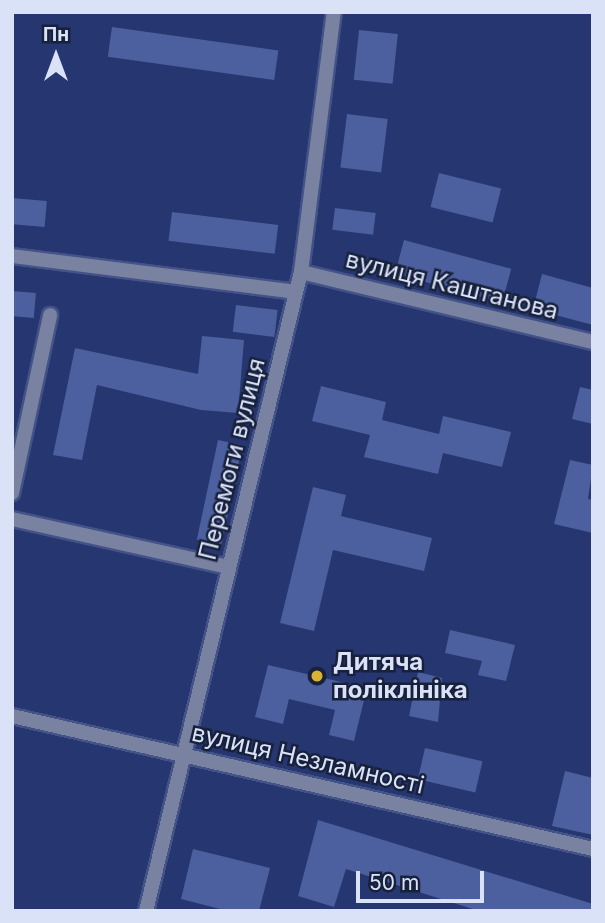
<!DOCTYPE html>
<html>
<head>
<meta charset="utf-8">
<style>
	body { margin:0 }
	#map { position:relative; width:605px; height:923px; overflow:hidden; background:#263671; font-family:Inter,sans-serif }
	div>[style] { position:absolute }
	.building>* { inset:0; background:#4c5f9e; transform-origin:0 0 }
	.roads { filter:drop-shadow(2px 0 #435287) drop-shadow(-2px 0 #435287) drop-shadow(0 2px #435287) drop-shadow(0 -2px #435287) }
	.street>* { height:14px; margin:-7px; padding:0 7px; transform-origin:7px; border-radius:7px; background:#7983a1 }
	.dots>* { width:19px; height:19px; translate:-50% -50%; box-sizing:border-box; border:4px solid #18213b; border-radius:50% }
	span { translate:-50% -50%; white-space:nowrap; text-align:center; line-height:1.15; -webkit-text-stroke:5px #18213b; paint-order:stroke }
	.street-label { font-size:24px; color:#dae2f8 }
	.poi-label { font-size:24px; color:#dae2f8; font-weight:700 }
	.left { translate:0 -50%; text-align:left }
	.frame { position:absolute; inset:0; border:14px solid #dae2f8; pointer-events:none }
	.north { position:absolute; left:21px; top:21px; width:70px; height:70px; -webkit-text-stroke:5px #18213b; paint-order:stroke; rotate:0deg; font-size:19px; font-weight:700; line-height:28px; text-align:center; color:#dae2f8 }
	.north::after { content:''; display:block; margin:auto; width:24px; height:32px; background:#dae2f8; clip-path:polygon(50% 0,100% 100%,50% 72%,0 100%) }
	.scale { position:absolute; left:356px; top:871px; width:128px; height:32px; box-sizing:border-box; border:4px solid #dae2f8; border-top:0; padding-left:9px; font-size:21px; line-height:24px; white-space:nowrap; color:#dae2f8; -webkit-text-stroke:5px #18213b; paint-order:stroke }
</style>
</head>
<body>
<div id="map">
	<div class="building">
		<div style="left:112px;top:27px;width:168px;height:30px;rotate:8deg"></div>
		<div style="left:359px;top:30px;width:39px;height:50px;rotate:6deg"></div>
		<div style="left:347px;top:114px;width:41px;height:54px;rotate:7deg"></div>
		<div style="left:439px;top:173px;width:64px;height:35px;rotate:14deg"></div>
		<div style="left:12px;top:198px;width:35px;height:26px;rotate:5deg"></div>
		<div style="left:335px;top:208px;width:41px;height:22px;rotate:7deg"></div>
		<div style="left:172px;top:212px;width:107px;height:29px;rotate:7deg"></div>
		<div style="left:404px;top:240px;width:111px;height:35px;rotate:15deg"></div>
		<div style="clip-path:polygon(542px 274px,593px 288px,593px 325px,533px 309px)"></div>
		<div style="left:12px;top:291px;width:24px;height:25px;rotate:5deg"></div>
		<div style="left:236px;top:305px;width:42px;height:27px;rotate:7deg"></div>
		<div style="clip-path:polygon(202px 336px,244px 340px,238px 413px,201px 410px,97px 385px,82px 460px,53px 455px,75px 348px,198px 374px)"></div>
		<div style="clip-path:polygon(321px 386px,386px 402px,382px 420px,439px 434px,443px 416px,511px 432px,502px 467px,443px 453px,438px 474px,364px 457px,370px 435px,312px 421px)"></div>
		<div style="clip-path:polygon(580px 387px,593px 390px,593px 424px,572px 419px)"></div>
		<div style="left:218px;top:440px;width:25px;height:102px;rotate:12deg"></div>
		<div style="clip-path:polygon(570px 460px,593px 465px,588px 499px,593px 500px,593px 533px,554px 524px)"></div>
		<div style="clip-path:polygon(313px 487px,346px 495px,341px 516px,432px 538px,424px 571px,333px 550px,314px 631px,280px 623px)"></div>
		<div style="clip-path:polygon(450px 630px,515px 645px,506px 681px,478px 675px,482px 661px,445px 653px)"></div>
		<div style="clip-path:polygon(268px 665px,367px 688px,354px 741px,329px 735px,335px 710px,289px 699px,283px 724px,255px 717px)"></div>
		<div style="clip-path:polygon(418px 672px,442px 678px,438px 722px,409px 716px)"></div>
		<div style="left:425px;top:748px;width:59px;height:32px;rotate:13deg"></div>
		<div style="clip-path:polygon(565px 771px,593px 778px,593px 835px,552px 826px)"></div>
		<div style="clip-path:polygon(318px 820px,593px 904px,593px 911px,479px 911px,346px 869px,334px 907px,298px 896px)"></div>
		<div style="clip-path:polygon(193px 849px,270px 868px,259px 911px,228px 911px,181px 899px)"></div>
	</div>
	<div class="roads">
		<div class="street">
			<div style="left:12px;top:256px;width:286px;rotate:7.2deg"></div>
			<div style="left:301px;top:272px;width:300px;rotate:13.5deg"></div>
			<div style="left:12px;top:493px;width:182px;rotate:-77.9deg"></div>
			<div style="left:12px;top:519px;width:222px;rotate:12.5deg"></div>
			<div style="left:12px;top:716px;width:596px;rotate:12.89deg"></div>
			<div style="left:146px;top:911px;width:658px;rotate:-76.37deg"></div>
			<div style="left:301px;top:272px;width:262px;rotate:-82.8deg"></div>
		</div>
	</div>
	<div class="dots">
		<div style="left:317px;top:676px;background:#dcb233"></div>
	</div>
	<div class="street-label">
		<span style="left:452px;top:285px;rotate:14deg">вулиця Каштанова</span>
		<span style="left:232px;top:459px;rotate:-76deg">Перемоги вулиця</span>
		<span style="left:308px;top:759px;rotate:13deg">вулиця Незламності</span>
	</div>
	<div class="poi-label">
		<span class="left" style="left:333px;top:676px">Дитяча<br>поліклініка</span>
	</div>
	<div class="frame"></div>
	<div class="north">Пн</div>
	<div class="scale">50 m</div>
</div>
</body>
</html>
